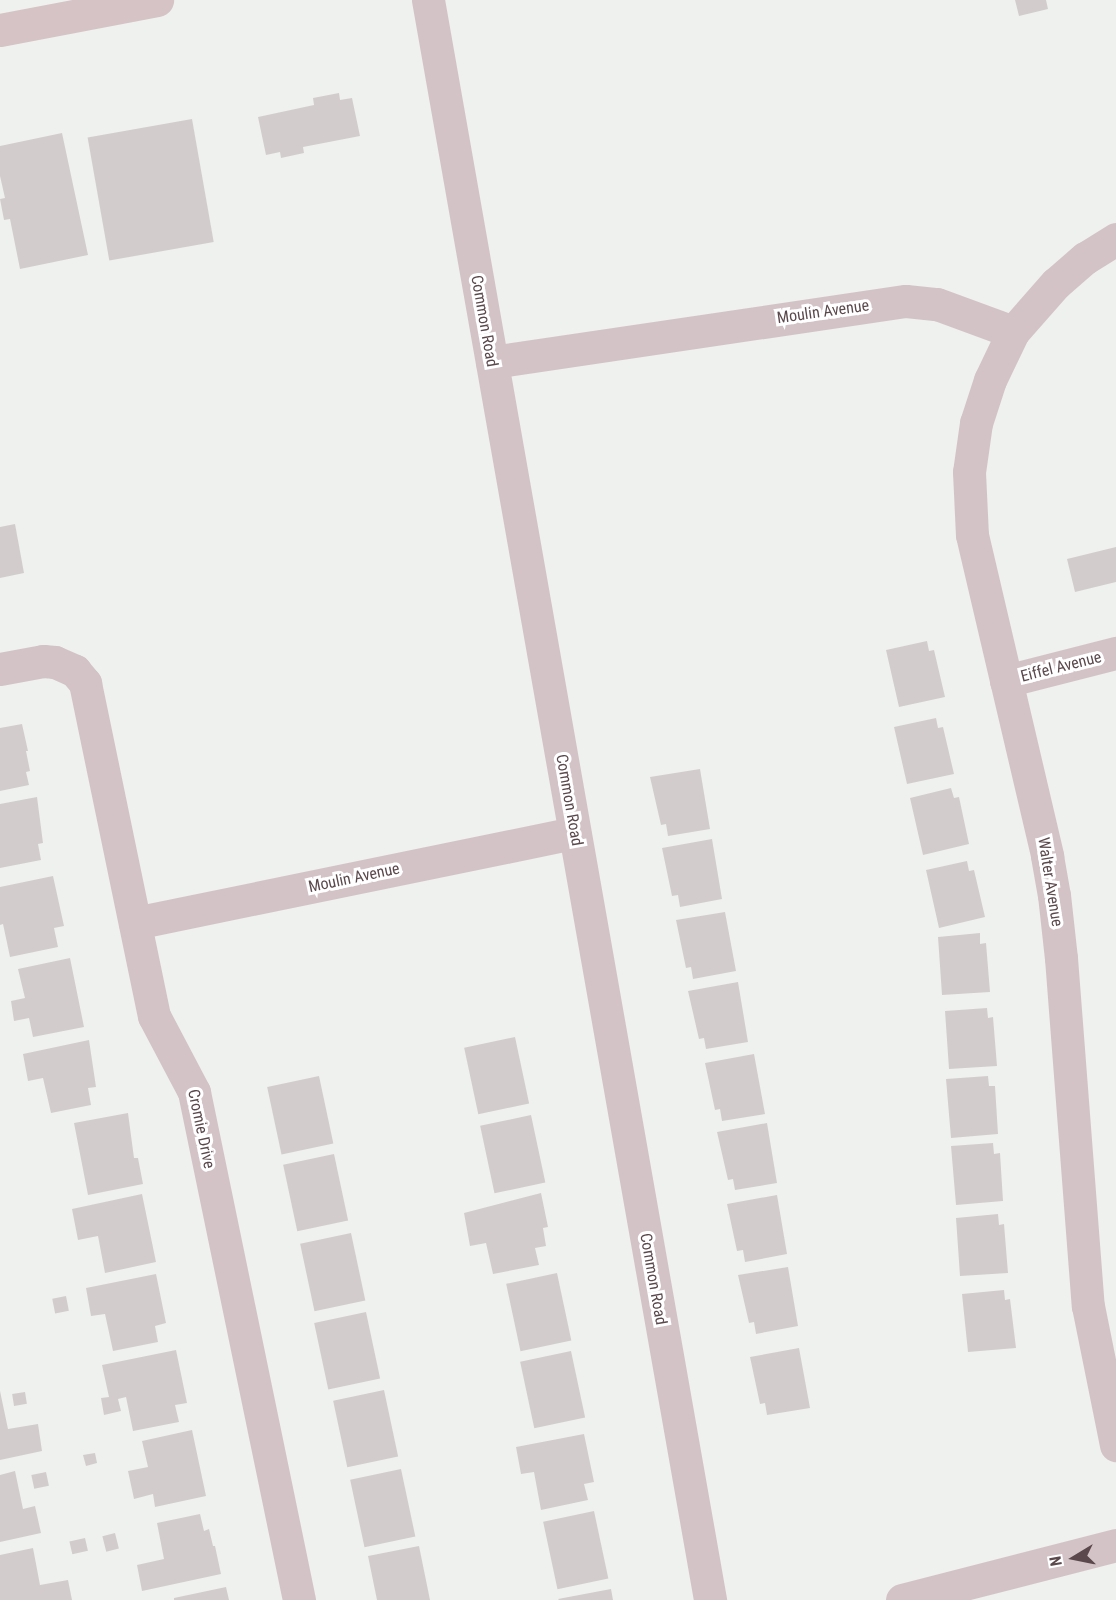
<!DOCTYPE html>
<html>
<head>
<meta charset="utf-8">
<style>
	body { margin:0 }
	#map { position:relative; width:1116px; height:1600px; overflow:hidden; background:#eff1ef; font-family:"Roboto Condensed",sans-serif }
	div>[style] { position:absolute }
	.building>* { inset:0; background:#d3cccd; transform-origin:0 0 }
	.minor>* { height:33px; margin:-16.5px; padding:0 16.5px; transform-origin:16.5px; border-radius:16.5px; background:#d3c3c7 }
	.tertiary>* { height:33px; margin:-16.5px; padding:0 16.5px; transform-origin:16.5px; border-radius:16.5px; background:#d3c3c7 }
	.secondary>* { height:33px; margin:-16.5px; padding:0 16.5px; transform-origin:16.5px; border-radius:16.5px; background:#d6c3c6 }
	span { translate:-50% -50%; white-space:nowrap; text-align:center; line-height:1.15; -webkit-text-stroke:6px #fff; paint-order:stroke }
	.street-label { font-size:16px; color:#5b484d }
	.north { position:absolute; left:1044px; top:1528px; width:60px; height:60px; -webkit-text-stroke:4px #fff; paint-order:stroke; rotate:260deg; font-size:16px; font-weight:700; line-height:24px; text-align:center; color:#5b484d }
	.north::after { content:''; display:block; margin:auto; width:21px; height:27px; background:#5b484d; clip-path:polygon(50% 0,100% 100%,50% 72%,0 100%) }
</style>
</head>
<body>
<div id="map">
	<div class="building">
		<div style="clip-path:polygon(1015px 0,1046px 0,1048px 9px,1019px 16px)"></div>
		<div style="clip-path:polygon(339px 93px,340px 100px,352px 98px,360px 136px,303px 147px,304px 153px,281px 158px,280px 152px,266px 155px,258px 117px,314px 105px,313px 98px)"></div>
		<div style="left:192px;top:119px;width:125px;height:106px;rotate:80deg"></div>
		<div style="clip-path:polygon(62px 133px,88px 255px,20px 269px,10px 219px,4px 220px,0 199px,5px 198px,0 176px,0 146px)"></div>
		<div style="clip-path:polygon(15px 524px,24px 573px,0 578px,0 527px)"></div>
		<div style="clip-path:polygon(1116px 547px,1116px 582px,1075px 592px,1067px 559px)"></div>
		<div style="clip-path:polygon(927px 641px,929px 651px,934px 650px,945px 697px,899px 707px,886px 650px)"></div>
		<div style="clip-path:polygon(936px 718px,938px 728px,943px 727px,954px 774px,907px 784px,894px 727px)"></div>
		<div style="clip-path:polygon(22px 724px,28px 751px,26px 751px,30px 771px,26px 772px,29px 785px,0 791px,0 728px)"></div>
		<div style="clip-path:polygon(700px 769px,710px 829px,668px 836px,666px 824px,661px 825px,650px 777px)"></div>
		<div style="clip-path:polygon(951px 788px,954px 798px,959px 797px,969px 844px,923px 855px,910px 798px)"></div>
		<div style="clip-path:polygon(37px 797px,43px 843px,38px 844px,41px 860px,0 868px,0 804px)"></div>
		<div style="clip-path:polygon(712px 839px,722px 899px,680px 907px,678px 895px,672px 896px,662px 848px)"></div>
		<div style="clip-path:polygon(967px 861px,969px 871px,974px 870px,985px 917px,939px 928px,926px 870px)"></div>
		<div style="clip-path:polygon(53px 876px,64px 926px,54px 928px,58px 947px,10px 957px,3px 924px,0 925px,0 887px)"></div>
		<div style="clip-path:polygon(725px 912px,736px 971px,693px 979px,691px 967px,686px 968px,676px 920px)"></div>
		<div style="clip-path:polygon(980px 933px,980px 944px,986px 943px,990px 992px,942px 995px,938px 937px)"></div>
		<div style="clip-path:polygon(70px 958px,84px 1027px,33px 1037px,29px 1018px,14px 1021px,11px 1001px,25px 998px,18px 969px)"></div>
		<div style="clip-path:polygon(738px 982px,748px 1042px,706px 1049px,704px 1038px,699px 1039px,688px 991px)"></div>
		<div style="clip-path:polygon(987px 1008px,988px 1018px,993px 1017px,997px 1066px,949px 1069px,945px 1011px)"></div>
		<div style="left:515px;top:1037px;width:68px;height:52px;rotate:78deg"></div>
		<div style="clip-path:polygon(89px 1040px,96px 1087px,88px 1088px,91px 1105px,51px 1113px,43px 1078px,28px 1081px,23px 1054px)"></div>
		<div style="clip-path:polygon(754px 1054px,765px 1114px,722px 1121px,720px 1109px,715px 1110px,705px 1063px)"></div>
		<div style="left:319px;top:1076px;width:69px;height:53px;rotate:78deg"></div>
		<div style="clip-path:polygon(988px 1076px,989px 1086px,995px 1086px,998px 1134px,951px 1138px,946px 1079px)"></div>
		<div style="clip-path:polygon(128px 1113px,134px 1158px,138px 1158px,143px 1184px,88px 1195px,74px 1123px)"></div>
		<div style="left:531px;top:1115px;width:69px;height:52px;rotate:78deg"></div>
		<div style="clip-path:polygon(767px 1123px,777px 1183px,735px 1190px,733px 1179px,728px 1180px,717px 1132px)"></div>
		<div style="clip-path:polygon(993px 1143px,994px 1154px,1000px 1153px,1003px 1201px,956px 1205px,951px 1146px)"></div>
		<div style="left:334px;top:1154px;width:68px;height:52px;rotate:78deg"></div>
		<div style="clip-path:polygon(541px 1193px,548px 1227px,543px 1228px,546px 1246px,535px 1248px,539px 1265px,493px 1274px,486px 1243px,470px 1246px,464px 1213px)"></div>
		<div style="clip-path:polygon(142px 1194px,156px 1262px,105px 1273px,98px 1236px,78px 1240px,72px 1209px)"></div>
		<div style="clip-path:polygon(777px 1195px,787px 1254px,745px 1262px,743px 1250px,737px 1251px,727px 1204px)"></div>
		<div style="clip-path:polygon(998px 1214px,999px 1225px,1004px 1224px,1008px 1273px,960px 1276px,956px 1218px)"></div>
		<div style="left:351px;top:1233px;width:69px;height:52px;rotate:78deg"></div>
		<div style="clip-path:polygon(788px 1267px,798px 1326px,756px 1334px,754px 1322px,749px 1323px,738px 1275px)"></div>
		<div style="left:557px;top:1273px;width:69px;height:52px;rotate:78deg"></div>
		<div style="clip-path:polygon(156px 1274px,166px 1323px,155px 1326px,158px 1342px,113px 1351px,105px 1314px,91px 1316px,86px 1288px)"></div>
		<div style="clip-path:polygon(1004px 1290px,1005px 1300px,1010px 1299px,1016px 1348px,968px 1352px,962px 1294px)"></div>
		<div style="left:66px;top:1296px;width:15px;height:14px;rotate:79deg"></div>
		<div style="left:366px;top:1312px;width:68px;height:53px;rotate:78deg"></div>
		<div style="clip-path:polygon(799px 1348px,810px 1408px,767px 1415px,765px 1403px,760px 1404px,750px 1357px)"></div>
		<div style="clip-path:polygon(176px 1350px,187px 1403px,175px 1405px,179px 1422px,133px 1431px,126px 1397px,118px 1399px,121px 1411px,104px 1415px,101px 1398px,109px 1397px,102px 1365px)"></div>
		<div style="left:571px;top:1351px;width:68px;height:52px;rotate:78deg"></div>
		<div style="left:384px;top:1390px;width:68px;height:52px;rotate:78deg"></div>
		<div style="clip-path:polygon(0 1391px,8px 1429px,38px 1424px,42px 1451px,0 1460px)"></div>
		<div style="left:25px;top:1392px;width:12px;height:13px;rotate:81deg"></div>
		<div style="clip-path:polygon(192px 1430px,206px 1496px,155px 1507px,153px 1494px,134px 1499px,128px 1471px,148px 1467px,142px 1441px)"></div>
		<div style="clip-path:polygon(584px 1434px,594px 1482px,584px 1484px,588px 1500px,541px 1510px,534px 1472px,521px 1474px,516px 1447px)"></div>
		<div style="clip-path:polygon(95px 1453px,97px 1463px,86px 1466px,83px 1455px)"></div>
		<div style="left:401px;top:1469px;width:69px;height:52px;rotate:78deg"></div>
		<div style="clip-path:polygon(15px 1471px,23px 1509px,35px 1506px,41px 1533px,0 1542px,0 1475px)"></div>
		<div style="left:46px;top:1472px;width:14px;height:15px;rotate:78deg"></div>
		<div style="left:594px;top:1511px;width:69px;height:52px;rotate:78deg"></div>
		<div style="clip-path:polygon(200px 1514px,204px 1531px,209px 1529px,213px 1546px,215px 1546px,221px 1574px,142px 1591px,137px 1565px,164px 1559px,157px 1523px)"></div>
		<div style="left:115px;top:1533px;width:16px;height:13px;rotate:76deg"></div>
		<div style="left:85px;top:1538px;width:13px;height:16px;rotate:77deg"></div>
		<div style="clip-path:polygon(419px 1546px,430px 1600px,377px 1600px,368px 1556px)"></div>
		<div style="clip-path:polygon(33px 1548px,40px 1585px,68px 1580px,72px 1600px,0 1600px,0 1555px)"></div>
		<div style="clip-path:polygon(226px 1587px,229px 1600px,174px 1600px,174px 1598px)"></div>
		<div style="clip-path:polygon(611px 1589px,613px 1600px,559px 1600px,558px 1599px)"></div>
	</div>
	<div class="minor">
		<div style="left:1116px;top:239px;width:36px;rotate:148deg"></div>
		<div style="left:1085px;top:258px;width:38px;rotate:139deg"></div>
		<div style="left:1056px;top:283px;width:65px;rotate:131.3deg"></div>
		<div style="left:1013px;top:332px;width:53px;rotate:115.6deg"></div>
		<div style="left:990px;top:380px;width:45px;rotate:108deg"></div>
		<div style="left:976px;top:423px;width:49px;rotate:98.1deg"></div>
		<div style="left:969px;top:472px;width:63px;rotate:87.3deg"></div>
		<div style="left:972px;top:535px;width:330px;rotate:76.8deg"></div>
		<div style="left:1047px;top:856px;width:40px;rotate:80deg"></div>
		<div style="left:1054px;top:895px;width:63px;rotate:83.7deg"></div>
		<div style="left:1061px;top:958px;width:349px;rotate:85.6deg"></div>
		<div style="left:1088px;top:1306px;width:142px;rotate:78.6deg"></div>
		<div style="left:492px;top:362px;width:418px;rotate:-8.4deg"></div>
		<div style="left:906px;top:301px;width:31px;rotate:6deg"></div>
		<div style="left:937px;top:304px;width:81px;rotate:20.2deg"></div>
		<div style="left:0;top:669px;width:44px;rotate:-10.5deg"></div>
		<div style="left:43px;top:661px;width:12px;rotate:5deg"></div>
		<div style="left:55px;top:662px;width:22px;rotate:24deg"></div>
		<div style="left:75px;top:671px;width:16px;rotate:50deg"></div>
		<div style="left:85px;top:683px;width:340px;rotate:78.3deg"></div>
		<div style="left:154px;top:1016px;width:86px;rotate:62.2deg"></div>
		<div style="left:194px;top:1092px;width:519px;rotate:78.32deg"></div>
		<div style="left:1006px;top:681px;width:114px;rotate:-14.3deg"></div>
		<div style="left:135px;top:923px;width:448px;rotate:-11.6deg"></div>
		<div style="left:902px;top:1600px;width:221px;rotate:-14.4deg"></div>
	</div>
	<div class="tertiary">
		<div style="left:428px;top:0;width:1625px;rotate:80deg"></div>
	</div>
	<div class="secondary">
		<div style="left:0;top:30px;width:160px;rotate:-10.8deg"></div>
	</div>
	<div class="street-label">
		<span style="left:823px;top:312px;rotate:-8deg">Moulin Avenue</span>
		<span style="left:484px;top:321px;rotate:80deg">Common Road</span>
		<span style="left:1061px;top:667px;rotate:-14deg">Eiffel Avenue</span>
		<span style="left:569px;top:800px;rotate:80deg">Common Road</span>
		<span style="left:354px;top:878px;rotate:-12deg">Moulin Avenue</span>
		<span style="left:1050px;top:882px;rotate:81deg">Walter Avenue</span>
		<span style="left:201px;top:1129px;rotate:78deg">Cromie Drive</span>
		<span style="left:653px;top:1279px;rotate:80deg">Common Road</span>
	</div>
	<div class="north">N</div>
</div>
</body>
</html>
